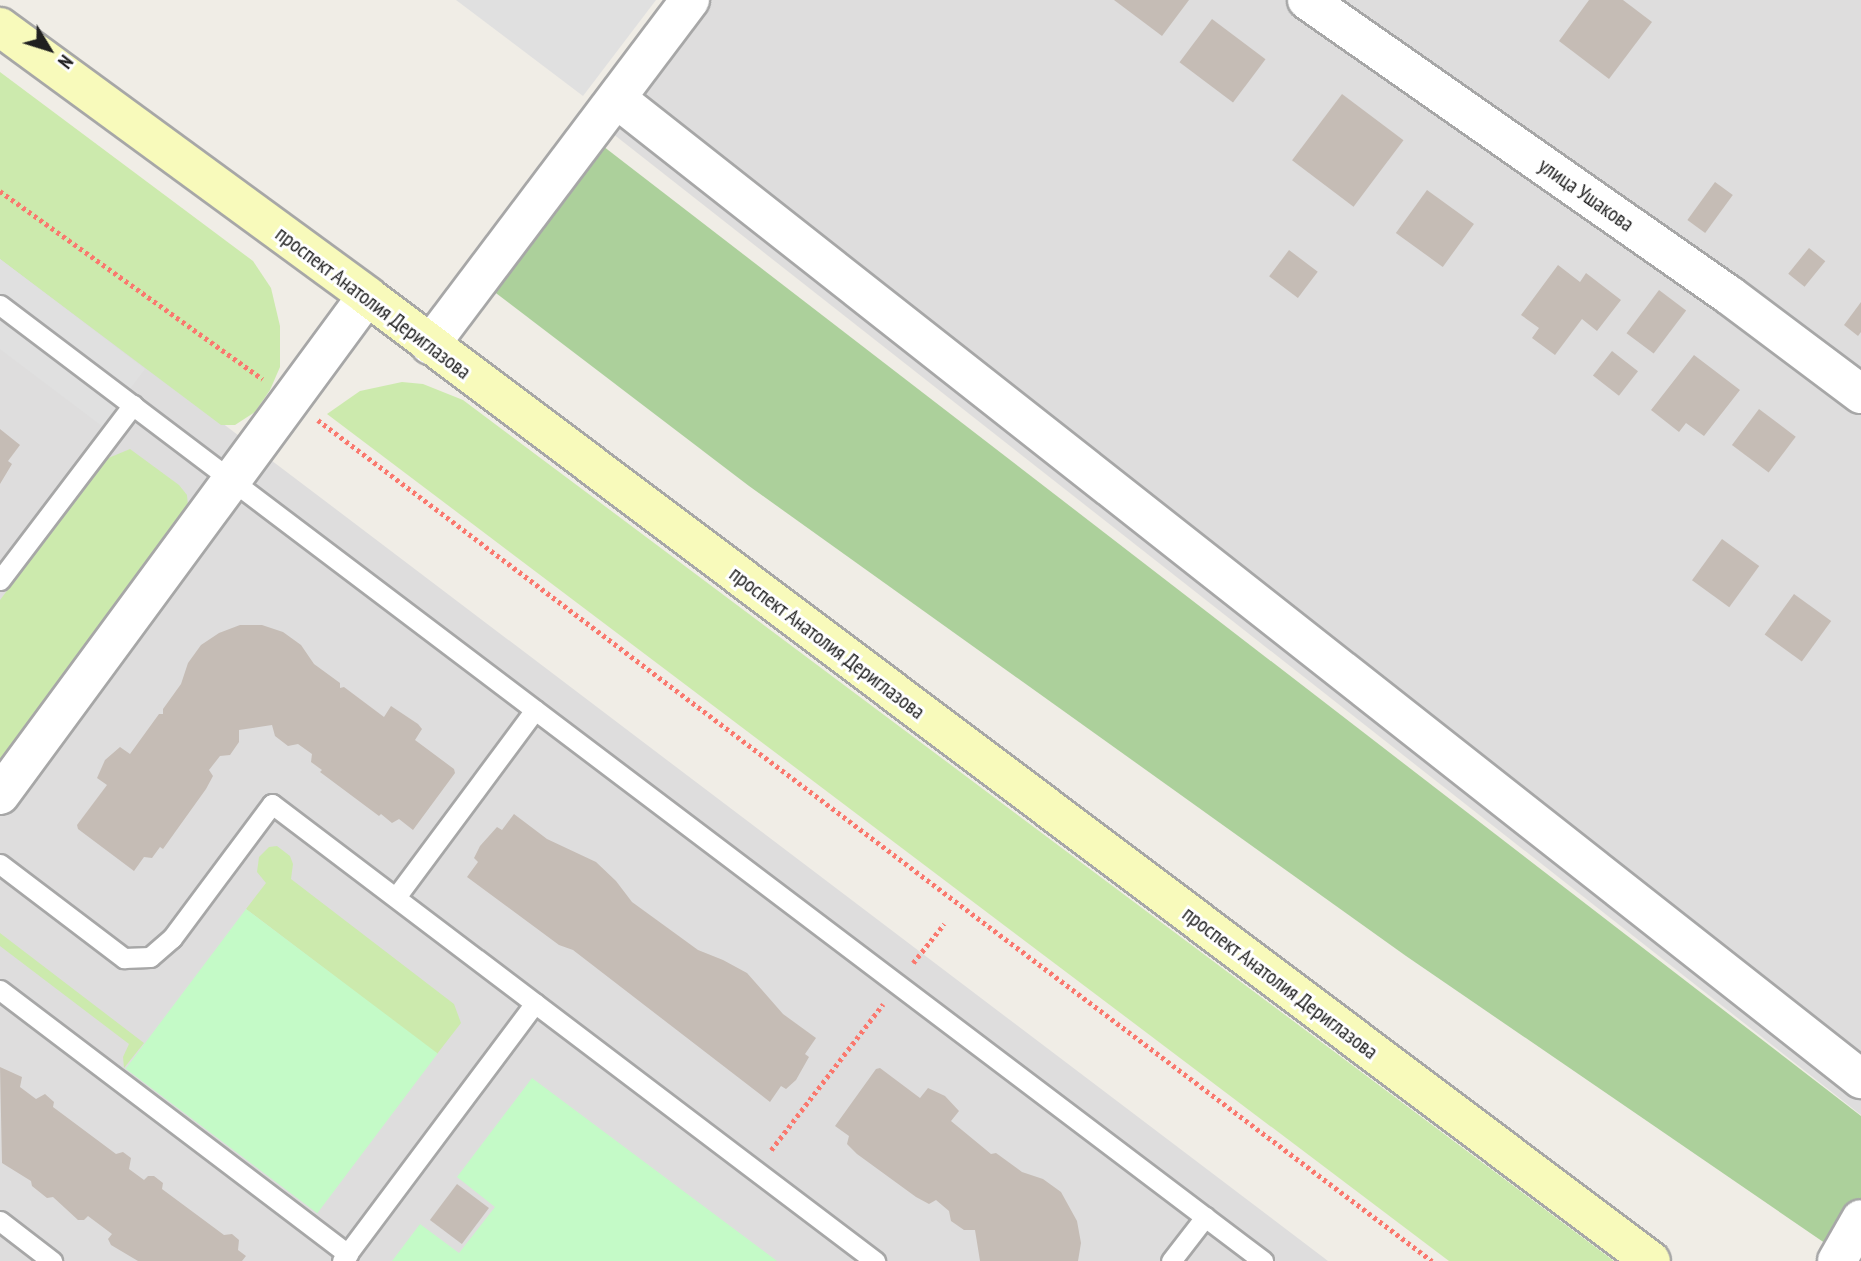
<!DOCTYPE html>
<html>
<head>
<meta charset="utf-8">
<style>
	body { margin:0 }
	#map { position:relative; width:1861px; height:1261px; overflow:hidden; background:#f0ede6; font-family:"PT Sans Narrow",sans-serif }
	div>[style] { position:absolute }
	.residential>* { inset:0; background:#dedddd }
	.grass>* { inset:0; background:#cceaad }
	.forest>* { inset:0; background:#acd09b }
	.park>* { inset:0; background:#c4fac7; transform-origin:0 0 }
	.parking>* { inset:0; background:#e0e0e0 }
	.building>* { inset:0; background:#c5bcb5; transform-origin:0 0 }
	.path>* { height:4.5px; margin-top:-2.25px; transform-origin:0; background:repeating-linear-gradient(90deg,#fa786e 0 3.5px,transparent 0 7px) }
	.roads { filter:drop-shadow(2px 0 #a7a7a7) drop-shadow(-2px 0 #a7a7a7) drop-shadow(0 2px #a7a7a7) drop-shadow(0 -2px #a7a7a7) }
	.service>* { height:19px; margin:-9.5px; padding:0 9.5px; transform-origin:9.5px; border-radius:9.5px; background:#fff }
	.minor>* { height:38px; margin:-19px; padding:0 19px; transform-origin:19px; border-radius:19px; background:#fff }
	.secondary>* { height:38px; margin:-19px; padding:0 19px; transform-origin:19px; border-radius:19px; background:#f8fabb }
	span { translate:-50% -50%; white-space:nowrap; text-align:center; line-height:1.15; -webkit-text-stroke:6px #fff; paint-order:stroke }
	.street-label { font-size:21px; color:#202020 }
	.north { position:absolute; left:14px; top:14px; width:70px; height:70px; -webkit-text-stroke:5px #fff; paint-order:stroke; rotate:128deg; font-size:19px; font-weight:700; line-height:28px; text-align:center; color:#202020 }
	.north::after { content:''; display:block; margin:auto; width:24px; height:32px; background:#202020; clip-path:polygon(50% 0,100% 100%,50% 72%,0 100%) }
</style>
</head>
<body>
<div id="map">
	<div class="residential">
		<div style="clip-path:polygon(695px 0,1861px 0,1861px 1115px,603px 126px)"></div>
		<div style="clip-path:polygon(0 254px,205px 410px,1328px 1261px,0 1261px)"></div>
	</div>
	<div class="grass">
		<div style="clip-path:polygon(0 72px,253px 261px,271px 288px,280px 326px,280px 367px,270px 390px,255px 412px,235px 425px,221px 425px,0 259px)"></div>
		<div style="clip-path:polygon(402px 382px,423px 384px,463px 400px,1614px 1261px,1449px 1261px,327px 414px,360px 391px)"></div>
		<div style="clip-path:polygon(130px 449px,179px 485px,187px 495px,188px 506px,182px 523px,0 762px,0 600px,106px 459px)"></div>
		<div style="clip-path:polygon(277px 846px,290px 856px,293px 864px,291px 879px,454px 1004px,461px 1023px,437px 1054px,246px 909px,266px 883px,257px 872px,259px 857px,269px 847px)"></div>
		<div style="clip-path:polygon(0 933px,144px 1043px,124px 1068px,123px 1057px,129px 1044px,0 946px)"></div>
	</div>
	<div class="forest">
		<div style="clip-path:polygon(599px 143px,1861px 1116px,1861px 1259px,1835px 1250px,1406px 956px,749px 486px,488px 287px)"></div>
	</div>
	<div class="park">
		<div style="left:246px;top:909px;width:240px;height:200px;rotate:37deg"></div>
		<div style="clip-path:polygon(532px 1078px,777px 1261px,392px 1261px,420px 1224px,459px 1253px,495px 1207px,457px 1177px)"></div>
	</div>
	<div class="parking">
		<div style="clip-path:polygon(456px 0,656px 0,583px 96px)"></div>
		<div style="clip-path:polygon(0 259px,145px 369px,102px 426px,0 349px)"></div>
	</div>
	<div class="building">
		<div style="clip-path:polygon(1114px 0,1189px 0,1162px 36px)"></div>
		<div style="clip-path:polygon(1589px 0,1623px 0,1652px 22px,1609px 79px,1559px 41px)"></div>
		<div style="left:1212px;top:19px;width:67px;height:54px;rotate:37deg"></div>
		<div style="left:1342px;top:94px;width:77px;height:83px;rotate:37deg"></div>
		<div style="left:1715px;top:182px;width:22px;height:47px;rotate:36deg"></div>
		<div style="left:1427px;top:190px;width:58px;height:53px;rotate:36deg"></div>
		<div style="left:1809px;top:248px;width:21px;height:33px;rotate:39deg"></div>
		<div style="left:1289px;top:250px;width:36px;height:33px;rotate:37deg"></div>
		<div style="clip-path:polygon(1558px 265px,1580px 282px,1586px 273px,1621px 300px,1597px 331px,1582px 319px,1555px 355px,1532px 338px,1539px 328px,1521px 315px)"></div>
		<div style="left:1659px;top:290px;width:34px;height:54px;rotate:37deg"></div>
		<div style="clip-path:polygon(1861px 302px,1861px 332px,1858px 336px,1844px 325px)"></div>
		<div style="left:1612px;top:351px;width:33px;height:31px;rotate:38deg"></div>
		<div style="clip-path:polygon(1694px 355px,1740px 390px,1704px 436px,1686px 423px,1679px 432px,1651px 410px)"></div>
		<div style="left:1759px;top:409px;width:46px;height:45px;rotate:37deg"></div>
		<div style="clip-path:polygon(0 429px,20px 445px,8px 461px,12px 464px,0 484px)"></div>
		<div style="left:1722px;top:539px;width:46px;height:51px;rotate:36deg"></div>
		<div style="left:1794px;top:594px;width:46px;height:50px;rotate:36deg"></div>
		<div style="clip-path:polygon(240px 625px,262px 625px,283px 632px,301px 645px,314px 664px,340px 683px,340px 688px,344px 687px,384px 717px,391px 706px,418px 724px,422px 729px,415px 740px,454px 769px,455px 773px,413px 830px,399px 819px,392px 823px,381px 814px,379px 816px,320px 772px,322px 770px,311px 762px,312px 754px,298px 744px,288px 746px,275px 736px,272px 725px,239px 730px,239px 742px,230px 755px,220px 756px,209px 770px,213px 776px,206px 789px,163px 849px,160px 847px,152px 858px,144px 857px,134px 871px,78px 829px,77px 825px,107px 785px,97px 778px,105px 760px,120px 747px,130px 754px,159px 714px,163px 714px,163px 709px,181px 684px,188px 663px,201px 645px,219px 633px)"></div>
		<div style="clip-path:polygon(514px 814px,547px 839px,596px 862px,616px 881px,632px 902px,698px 950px,723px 960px,747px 973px,783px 1014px,816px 1038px,805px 1054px,809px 1057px,796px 1080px,786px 1089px,781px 1086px,770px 1102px,573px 950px,559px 945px,467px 877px,478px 862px,474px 858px,480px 846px,497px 827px,502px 830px)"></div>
		<div style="clip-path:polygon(0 1067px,22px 1077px,20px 1087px,36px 1099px,45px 1094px,54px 1102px,53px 1107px,116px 1154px,123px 1152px,131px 1158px,129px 1169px,144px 1180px,148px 1176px,154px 1176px,163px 1183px,162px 1189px,224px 1235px,232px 1234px,239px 1240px,238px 1250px,246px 1256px,242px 1261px,138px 1261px,111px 1245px,108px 1239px,112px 1234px,88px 1216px,84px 1220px,78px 1220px,53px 1197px,47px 1198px,32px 1186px,31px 1181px,2px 1163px)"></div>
		<div style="clip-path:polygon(880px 1068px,920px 1098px,928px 1088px,945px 1096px,959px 1111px,951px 1121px,991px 1154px,996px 1153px,1022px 1172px,1043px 1179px,1061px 1192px,1077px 1221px,1081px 1243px,1078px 1261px,980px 1261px,975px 1230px,964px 1230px,951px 1221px,949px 1211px,936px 1200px,929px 1204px,916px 1197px,857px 1154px,847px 1144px,849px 1136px,835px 1126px,876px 1069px)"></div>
		<div style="left:457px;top:1184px;width:40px;height:45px;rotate:37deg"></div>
	</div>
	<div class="path">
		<div style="left:0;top:191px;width:323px;rotate:35.6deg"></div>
		<div style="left:318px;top:420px;width:1396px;rotate:37.05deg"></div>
		<div style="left:913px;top:963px;width:50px;rotate:-51.5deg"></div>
		<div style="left:771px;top:1150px;width:184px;rotate:-52.5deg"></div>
	</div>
	<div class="roads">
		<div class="service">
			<div style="left:0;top:305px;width:1584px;rotate:37.12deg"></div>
			<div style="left:0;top:580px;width:220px;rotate:-52.8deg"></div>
			<div style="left:0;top:864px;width:156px;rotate:37.2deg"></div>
			<div style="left:124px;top:958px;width:26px;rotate:-2deg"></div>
			<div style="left:150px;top:957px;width:29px;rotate:-41deg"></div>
			<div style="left:172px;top:938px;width:167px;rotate:-53.3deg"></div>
			<div style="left:272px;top:804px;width:757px;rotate:37.16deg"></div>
			<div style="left:396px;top:897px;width:233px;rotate:-53.4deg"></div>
			<div style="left:0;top:990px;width:437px;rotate:37.2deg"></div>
			<div style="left:0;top:1221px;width:66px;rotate:37.6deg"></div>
			<div style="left:342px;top:1261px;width:322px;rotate:-53.2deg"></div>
			<div style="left:1171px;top:1261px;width:56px;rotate:-52.3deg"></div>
		</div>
		<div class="minor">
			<div style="left:1307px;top:0;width:515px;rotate:34.96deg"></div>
			<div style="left:1729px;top:295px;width:165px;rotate:36.9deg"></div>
			<div style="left:617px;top:99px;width:1584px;rotate:38.23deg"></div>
			<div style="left:430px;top:345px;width:432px;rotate:-53deg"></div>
			<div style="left:0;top:795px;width:619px;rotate:-53.67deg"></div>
			<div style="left:1837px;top:1261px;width:48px;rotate:-60.3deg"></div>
		</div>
		<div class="secondary">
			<div style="left:0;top:27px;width:455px;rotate:36.2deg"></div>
			<div style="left:367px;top:296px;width:1606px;rotate:36.93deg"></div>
		</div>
	</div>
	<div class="street-label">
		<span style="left:1586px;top:195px;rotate:35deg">улица Ушакова</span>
		<span style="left:373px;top:303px;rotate:37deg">проспект Анатолия Дериглазова</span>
		<span style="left:827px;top:643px;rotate:37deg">проспект Анатолия Дериглазова</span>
		<span style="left:1280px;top:983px;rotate:37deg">проспект Анатолия Дериглазова</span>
	</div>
	<div class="north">N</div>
</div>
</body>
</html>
